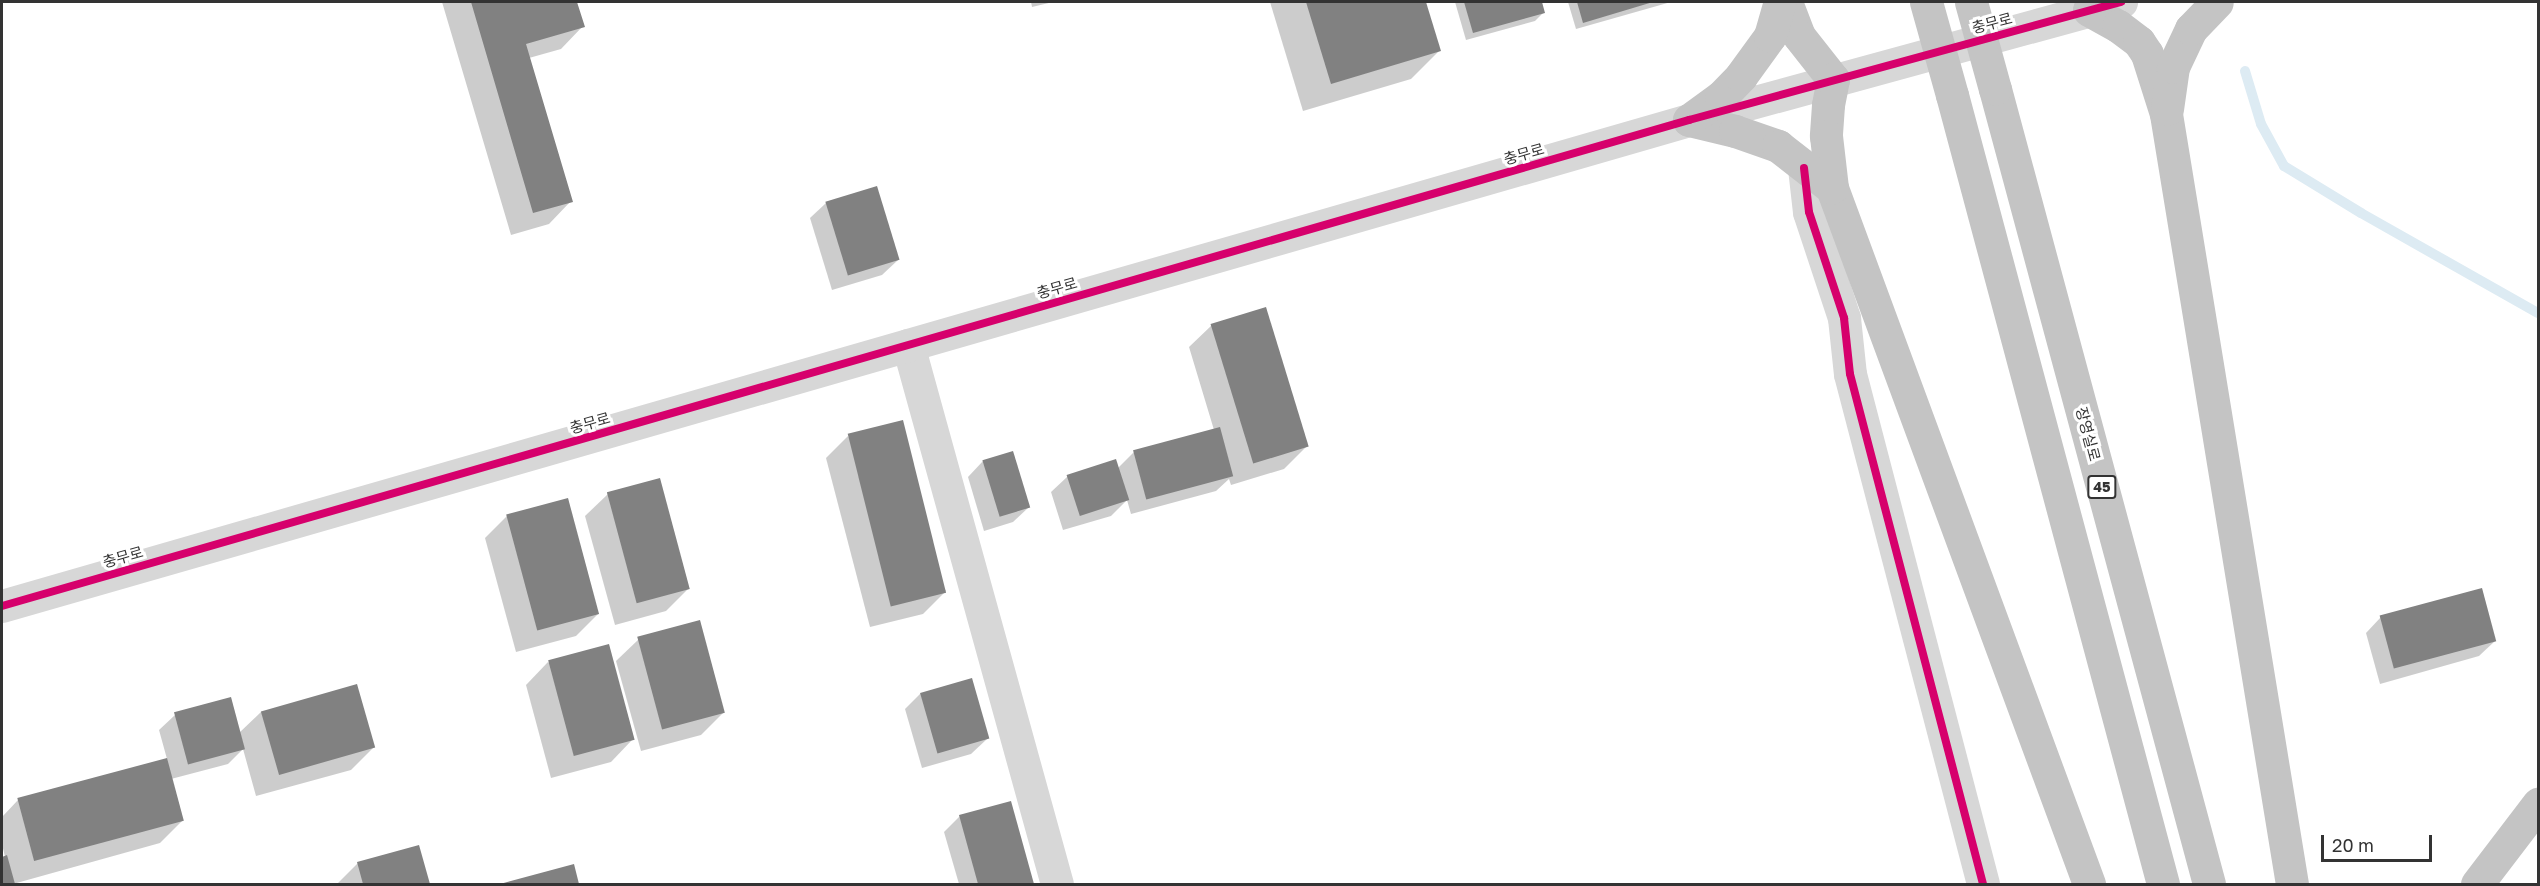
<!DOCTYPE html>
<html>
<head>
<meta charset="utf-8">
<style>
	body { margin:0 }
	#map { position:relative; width:2540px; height:886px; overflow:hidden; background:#fff; font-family:"Golos Text","Noto Sans KR",sans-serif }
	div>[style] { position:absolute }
	.shadow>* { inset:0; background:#0003 }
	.stream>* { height:10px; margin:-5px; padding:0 5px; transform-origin:5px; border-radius:5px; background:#ddebf3 }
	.building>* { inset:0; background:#818181; transform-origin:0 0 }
	.minor>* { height:33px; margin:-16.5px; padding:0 16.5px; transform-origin:16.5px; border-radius:16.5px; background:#d7d7d7 }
	.highway>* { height:33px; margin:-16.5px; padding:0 16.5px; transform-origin:16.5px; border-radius:16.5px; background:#c4c4c4 }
	.highway-bridge>* { height:33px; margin:-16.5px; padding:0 16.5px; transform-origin:16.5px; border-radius:16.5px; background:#c4c4c4 }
	.cycleway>* { height:8px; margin:-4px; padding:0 4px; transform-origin:4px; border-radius:4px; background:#d6006c }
	span { translate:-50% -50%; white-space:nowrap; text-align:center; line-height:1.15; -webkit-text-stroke:6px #fff; paint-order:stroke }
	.shield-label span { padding:2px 4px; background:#fff; border:2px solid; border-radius:4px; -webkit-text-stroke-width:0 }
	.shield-label { font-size:14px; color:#333; font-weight:700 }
	.street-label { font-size:15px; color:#333 }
	.frame { position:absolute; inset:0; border:3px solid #333; pointer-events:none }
	.scale { position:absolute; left:2321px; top:835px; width:111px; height:27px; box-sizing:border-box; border:3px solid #333; border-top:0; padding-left:8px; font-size:18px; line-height:21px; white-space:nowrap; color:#333; -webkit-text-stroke:4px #fff; paint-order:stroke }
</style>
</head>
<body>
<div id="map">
	<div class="shadow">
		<div style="clip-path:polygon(442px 2px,576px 2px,583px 26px,561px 49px,529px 58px,571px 201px,549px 224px,511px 235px)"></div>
		<div style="clip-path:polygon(1031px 2px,1053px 2px,1032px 7px)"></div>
		<div style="clip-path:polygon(1270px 2px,1424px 2px,1439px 51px,1411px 79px,1303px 111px)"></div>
		<div style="clip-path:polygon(1455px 2px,1540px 2px,1543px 13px,1535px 21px,1466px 40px)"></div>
		<div style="clip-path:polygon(1568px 2px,1671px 2px,1576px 29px)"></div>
		<div style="clip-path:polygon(826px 203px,898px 260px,882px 275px,832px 290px,810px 218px)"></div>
		<div style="clip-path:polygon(1212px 325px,1306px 447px,1284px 469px,1231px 485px,1229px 479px,1216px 491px,1131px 514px,1127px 500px,1111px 516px,1063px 530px,1051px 492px,1067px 477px,1117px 469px,1134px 452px,1214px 430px,1189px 347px)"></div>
		<div style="clip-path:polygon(848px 436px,946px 591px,923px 614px,870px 627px,826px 458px)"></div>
		<div style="clip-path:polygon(983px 461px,1029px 507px,1013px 522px,984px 531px,968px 477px)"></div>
		<div style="clip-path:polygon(608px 494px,688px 589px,666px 611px,615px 625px,585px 516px)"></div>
		<div style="clip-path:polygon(507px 516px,598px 614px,576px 636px,516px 652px,485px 538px)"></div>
		<div style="clip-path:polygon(2381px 617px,2495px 641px,2479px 656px,2380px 684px,2366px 633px)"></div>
		<div style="clip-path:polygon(639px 639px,724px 712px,701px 735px,641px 751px,616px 661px)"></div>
		<div style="clip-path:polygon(548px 662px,633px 739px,611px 762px,551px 778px,526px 685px)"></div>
		<div style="clip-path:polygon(921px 693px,987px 739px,971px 754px,922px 768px,905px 709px)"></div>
		<div style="clip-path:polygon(261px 712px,373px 748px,351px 770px,256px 796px,243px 749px,228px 764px,171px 779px,182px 821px,160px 843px,13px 884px,2px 884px,2px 858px,5px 857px,2px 844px,2px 817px,18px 800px,167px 759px,159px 730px,175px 715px,239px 733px)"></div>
		<div style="clip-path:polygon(1010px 803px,1032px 884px,959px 884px,944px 832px,960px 816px)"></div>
		<div style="clip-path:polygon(418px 847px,429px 884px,337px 884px,358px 863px)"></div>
		<div style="clip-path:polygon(573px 866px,578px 884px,503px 884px)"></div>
	</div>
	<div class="stream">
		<div style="left:2245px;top:71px;width:55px;rotate:73.2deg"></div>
		<div style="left:2261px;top:124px;width:48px;rotate:61.3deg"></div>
		<div style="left:2284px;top:166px;width:90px;rotate:31.4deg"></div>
		<div style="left:2361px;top:213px;width:203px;rotate:29.5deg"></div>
	</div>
	<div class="building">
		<div style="clip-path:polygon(471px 2px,577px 2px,585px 27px,526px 44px,573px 202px,533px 213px)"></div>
		<div style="clip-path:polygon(1306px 2px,1426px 2px,1441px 51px,1331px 84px)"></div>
		<div style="clip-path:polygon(1464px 2px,1542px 2px,1545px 13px,1473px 33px)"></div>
		<div style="clip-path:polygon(1577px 2px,1653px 2px,1583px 23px)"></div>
		<div style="left:877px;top:186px;width:77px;height:54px;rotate:73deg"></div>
		<div style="left:1266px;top:307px;width:146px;height:58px;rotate:73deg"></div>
		<div style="left:903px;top:420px;width:178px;height:57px;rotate:76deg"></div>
		<div style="left:1220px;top:427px;width:51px;height:90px;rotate:75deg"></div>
		<div style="left:1013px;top:451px;width:59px;height:32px;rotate:73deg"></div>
		<div style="left:1116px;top:459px;width:43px;height:52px;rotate:72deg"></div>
		<div style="left:660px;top:478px;width:115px;height:55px;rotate:75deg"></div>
		<div style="left:568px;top:498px;width:120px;height:64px;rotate:75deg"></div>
		<div style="left:2482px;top:588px;width:55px;height:106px;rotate:75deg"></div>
		<div style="left:700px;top:620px;width:96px;height:65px;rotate:75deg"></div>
		<div style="left:609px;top:644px;width:99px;height:63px;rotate:75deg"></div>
		<div style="left:972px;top:678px;width:63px;height:54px;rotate:74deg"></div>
		<div style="left:357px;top:684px;width:66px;height:100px;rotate:74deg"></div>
		<div style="left:231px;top:697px;width:54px;height:59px;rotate:75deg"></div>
		<div style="left:167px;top:758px;width:65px;height:155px;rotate:75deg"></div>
		<div style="clip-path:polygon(1011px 801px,1034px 884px,978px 884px,959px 815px)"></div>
		<div style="clip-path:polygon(419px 845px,430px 884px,363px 884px,357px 862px)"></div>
		<div style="clip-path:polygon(7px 855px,15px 884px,2px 884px,2px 857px)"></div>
		<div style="clip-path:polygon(574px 864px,579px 884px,500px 884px)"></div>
	</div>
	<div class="minor">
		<div style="left:1804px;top:168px;width:44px;rotate:83.5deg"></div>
		<div style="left:1809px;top:212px;width:112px;rotate:71.7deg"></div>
		<div style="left:1844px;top:318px;width:56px;rotate:83.9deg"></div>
		<div style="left:1850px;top:374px;width:527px;rotate:75.38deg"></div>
		<div style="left:908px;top:345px;width:559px;rotate:74.55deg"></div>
		<div style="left:2px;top:606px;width:1756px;rotate:-16.07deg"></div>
		<div style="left:1689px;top:120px;width:448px;rotate:-15.3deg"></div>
	</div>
	<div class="highway">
		<div style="left:1786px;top:2px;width:36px;rotate:69deg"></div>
		<div style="left:1799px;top:36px;width:55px;rotate:51.7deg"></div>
		<div style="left:1833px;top:79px;width:26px;rotate:101deg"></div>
		<div style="left:1828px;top:105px;width:31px;rotate:94deg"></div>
		<div style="left:1826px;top:136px;width:52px;rotate:83.4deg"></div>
		<div style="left:1832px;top:188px;width:742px;rotate:69.73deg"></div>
		<div style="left:2094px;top:2px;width:9px;rotate:122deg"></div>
		<div style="left:2089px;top:10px;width:33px;rotate:29deg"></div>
		<div style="left:2118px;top:26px;width:26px;rotate:37deg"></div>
		<div style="left:2139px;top:42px;width:14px;rotate:56deg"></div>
		<div style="left:2147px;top:54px;width:63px;rotate:72.4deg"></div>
		<div style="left:2166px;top:114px;width:780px;rotate:80.71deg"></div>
		<div style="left:1995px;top:89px;width:823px;rotate:74.93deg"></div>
		<div style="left:1952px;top:95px;width:817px;rotate:75.03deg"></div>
		<div style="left:2167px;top:109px;width:42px;rotate:-81.9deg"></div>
		<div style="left:2173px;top:67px;width:42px;rotate:-64.7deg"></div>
		<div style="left:2191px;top:29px;width:37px;rotate:-46deg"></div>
		<div style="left:1689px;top:120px;width:47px;rotate:13.4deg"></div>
		<div style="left:1735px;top:131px;width:46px;rotate:19.2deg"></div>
		<div style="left:1778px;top:146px;width:68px;rotate:37.9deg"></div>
		<div style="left:1689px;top:120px;width:39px;rotate:-36deg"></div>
		<div style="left:1721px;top:97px;width:29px;rotate:-46deg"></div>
		<div style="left:1741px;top:76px;width:49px;rotate:-54.1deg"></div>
		<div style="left:1770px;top:36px;width:35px;rotate:-74deg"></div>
		<div style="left:2477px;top:884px;width:101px;rotate:-52.7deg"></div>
	</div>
	<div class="highway-bridge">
		<div style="left:1926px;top:2px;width:97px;rotate:74.4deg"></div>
		<div style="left:1971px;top:2px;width:90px;rotate:74.6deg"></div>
	</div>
	<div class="cycleway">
		<div style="left:1804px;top:168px;width:44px;rotate:83.5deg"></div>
		<div style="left:1809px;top:212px;width:112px;rotate:71.7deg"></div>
		<div style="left:1844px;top:318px;width:56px;rotate:83.9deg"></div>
		<div style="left:1850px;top:374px;width:527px;rotate:75.38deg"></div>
		<div style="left:2px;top:606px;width:1756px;rotate:-16.07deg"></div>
		<div style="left:1689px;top:120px;width:448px;rotate:-15.3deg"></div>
	</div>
	<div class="shield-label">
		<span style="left:2102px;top:487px">45</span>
	</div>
	<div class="street-label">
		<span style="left:1992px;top:23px;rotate:-15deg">충무로</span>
		<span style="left:1524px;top:154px;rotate:-16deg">충무로</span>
		<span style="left:1057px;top:288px;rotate:-16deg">충무로</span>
		<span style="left:590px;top:423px;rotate:-16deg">충무로</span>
		<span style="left:2088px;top:434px;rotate:75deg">장영실로</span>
		<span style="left:123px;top:557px;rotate:-16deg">충무로</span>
	</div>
	<div class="frame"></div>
	<div class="scale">20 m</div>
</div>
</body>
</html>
